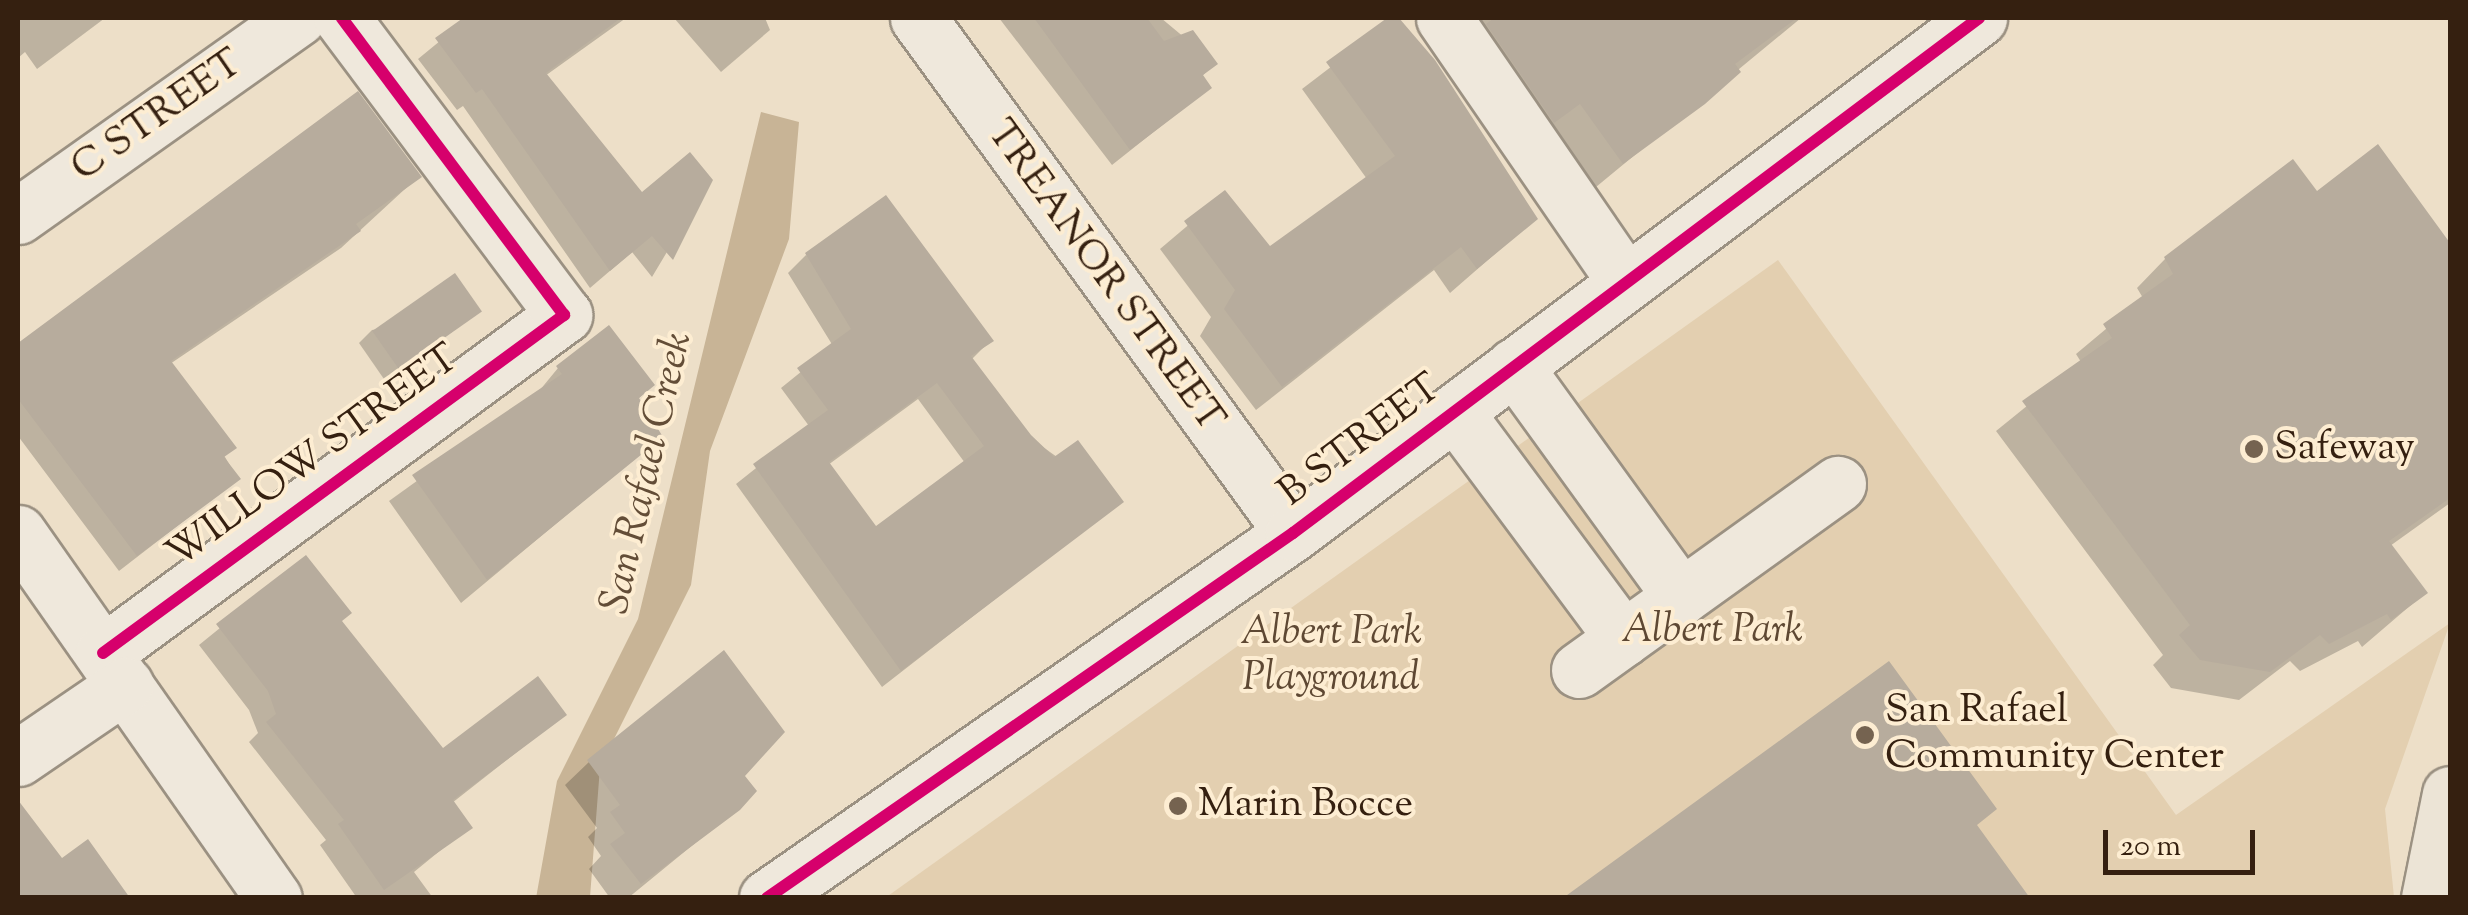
<!DOCTYPE html>
<html>
<head>
<meta charset="utf-8">
<style>
	body { margin:0 }
	#map { position:relative; width:2468px; height:915px; overflow:hidden; background:#eddfc8; font-family:"Sorts Mill Goudy",serif }
	div>[style] { position:absolute }
	.green>* { inset:0; background:#e3cfb0 }
	.water>* { inset:0; background:#c8b496 }
	.shadow>* { inset:0; background:#0003 }
	.building>* { inset:0; background:#b7ac9d; transform-origin:0 0 }
	.roads { filter:drop-shadow(2px 0 #9b9182) drop-shadow(-2px 0 #9b9182) drop-shadow(0 2px #9b9182) drop-shadow(0 -2px #9b9182) }
	.minor>* { height:55px; margin:-27.5px; padding:0 27.5px; transform-origin:27.5px; border-radius:27.5px; background:#efe8dc }
	.major>* { height:55px; margin:-27.5px; padding:0 27.5px; transform-origin:27.5px; border-radius:27.5px; background:#ece4d6 }
	.cycleway>* { height:12px; margin:-6px; padding:0 6px; transform-origin:6px; border-radius:6px; background:#d6006c }
	.dots>* { width:28px; height:28px; translate:-50% -50%; box-sizing:border-box; border:5px solid #fdedd2; border-radius:50% }
	span { translate:-50% -50%; white-space:nowrap; text-align:center; line-height:1.15; -webkit-text-stroke:8px #fdedd2; paint-order:stroke }
	.street-label { font-size:40px; color:#352010 }
	.poi-label { font-size:40px; color:#352010 }
	.left { translate:0 -50%; text-align:left }
	.park-label { font-size:40px; color:#5e4833; font-style:italic }
	.water-label { font-size:42px; color:#634d37; font-style:italic }
	.frame { position:absolute; inset:0; border:20px solid #352010; pointer-events:none }
	.scale { position:absolute; left:2103px; top:830px; width:152px; height:45px; box-sizing:border-box; border:5px solid #352010; border-top:0; padding-left:12px; font-size:30px; line-height:35px; white-space:nowrap; color:#352010; -webkit-text-stroke:8px #fdedd2; paint-order:stroke }
</style>
</head>
<body>
<div id="map">
	<div class="green">
		<div style="clip-path:polygon(1778px 260px,2176px 815px,2450px 623px,2385px 809px,2394px 897px,885px 898px)"></div>
	</div>
	<div class="water">
		<div style="clip-path:polygon(761px 112px,799px 122px,789px 239px,710px 451px,691px 585px,600px 767px,590px 897px,536px 898px,557px 781px,638px 619px)"></div>
	</div>
	<div class="shadow">
		<div style="clip-path:polygon(18px 18px,105px 18px,37px 69px,25px 52px,18px 58px)"></div>
		<div style="clip-path:polygon(468px 18px,626px 18px,545px 76px,642px 196px,710px 180px,652px 277px,632px 252px,590px 288px,463px 106px,457px 110px,418px 59px)"></div>
		<div style="clip-path:polygon(674px 18px,765px 18px,770px 30px,721px 72px)"></div>
		<div style="clip-path:polygon(999px 18px,1161px 18px,1215px 63px,1201px 77px,1209px 88px,1112px 165px)"></div>
		<div style="clip-path:polygon(1395px 18px,1535px 219px,1450px 293px,1434px 270px,1256px 410px,1200px 336px,1211px 317px,1160px 249px,1225px 194px,1270px 250px,1367px 179px,1302px 89px)"></div>
		<div style="clip-path:polygon(1472px 18px,1604px 18px,1619px 38px,1648px 18px,1801px 18px,1596px 187px,1554px 127px,1528px 146px)"></div>
		<div style="clip-path:polygon(357px 95px,418px 177px,341px 248px,170px 364px,238px 479px,119px 571px,18px 436px,18px 345px)"></div>
		<div style="clip-path:polygon(2378px 147px,2450px 248px,2450px 503px,2390px 546px,2425px 593px,2362px 647px,2358px 641px,2300px 671px,2290px 661px,2239px 700px,2171px 688px,2153px 665px,2163px 655px,1996px 431px,2081px 362px,2076px 354px,2143px 298px,2137px 288px,2165px 259px,2316px 194px)"></div>
		<div style="clip-path:polygon(evenodd,806px 255px,991px 340px,971px 360px,1029px 437px,1120px 502px,882px 687px,736px 484px,809px 426px,781px 388px,833px 346px,788px 273px,806px 255px,918px 399px,965px 463px,875px 530px,828px 465px,918px 399px)"></div>
		<div style="clip-path:polygon(478px 312px,386px 382px,359px 343px,372px 330px)"></div>
		<div style="clip-path:polygon(558px 368px,652px 385px,637px 400px,660px 437px,461px 603px,389px 501px,535px 396px)"></div>
		<div style="clip-path:polygon(306px 558px,340px 622px,443px 751px,564px 715px,452px 803px,469px 827px,414px 872px,433px 898px,357px 898px,320px 845px,326px 840px,249px 742px,258px 733px,249px 710px,199px 645px)"></div>
		<div style="clip-path:polygon(589px 762px,742px 776px,738px 808px,628px 898px,610px 898px,589px 869px,601px 856px,588px 837px,597px 828px,565px 785px)"></div>
	</div>
	<div class="building">
		<div style="clip-path:polygon(463px 18px,621px 18px,546px 73px,642px 192px,690px 152px,713px 180px,673px 260px,652px 236px,610px 271px,482px 89px,476px 93px,435px 38px)"></div>
		<div style="clip-path:polygon(1034px 18px,1147px 18px,1164px 41px,1193px 30px,1218px 64px,1203px 75px,1212px 88px,1130px 150px)"></div>
		<div style="clip-path:polygon(1387px 18px,1399px 18px,1435px 60px,1538px 219px,1477px 269px,1461px 247px,1282px 387px,1224px 309px,1235px 290px,1184px 221px,1225px 190px,1270px 246px,1395px 156px,1326px 62px)"></div>
		<div style="clip-path:polygon(1494px 18px,1797px 18px,1735px 64px,1741px 72px,1705px 104px,1623px 164px,1580px 104px,1554px 123px,1486px 24px)"></div>
		<div style="clip-path:polygon(358px 91px,422px 177px,356px 224px,361px 231px,171px 361px,237px 448px,224px 457px,241px 479px,137px 556px,18px 399px,18px 343px)"></div>
		<div style="clip-path:polygon(2378px 144px,2450px 243px,2450px 498px,2389px 541px,2428px 593px,2391px 620px,2387px 614px,2329px 644px,2320px 635px,2270px 672px,2200px 660px,2179px 635px,2190px 625px,2022px 401px,2112px 338px,2103px 324px,2173px 274px,2164px 257px,2293px 159px,2317px 191px)"></div>
		<div style="clip-path:polygon(evenodd,886px 195px,994px 341px,971px 356px,1031px 435px,1054px 457px,1078px 440px,1124px 502px,901px 671px,753px 464px,828px 410px,797px 368px,851px 329px,805px 253px,886px 195px,937px 383px,984px 446px,876px 526px,829px 462px,937px 383px)"></div>
		<div style="left:455px;top:273px;width:47px;height:101px;rotate:55deg"></div>
		<div style="clip-path:polygon(609px 325px,655px 385px,639px 398px,663px 437px,487px 580px,412px 475px,562px 374px,556px 366px)"></div>
		<div style="clip-path:polygon(306px 555px,352px 613px,342px 621px,443px 748px,538px 676px,567px 715px,453px 800px,473px 828px,384px 890px,338px 824px,344px 820px,266px 722px,276px 714px,268px 691px,216px 624px)"></div>
		<div style="clip-path:polygon(724px 650px,785px 732px,745px 776px,757px 791px,740px 810px,641px 884px,610px 844px,625px 833px,610px 812px,620px 805px,587px 760px)"></div>
		<div style="clip-path:polygon(1889px 661px,1997px 809px,1977px 825px,2030px 898px,1563px 898px)"></div>
		<div style="clip-path:polygon(18px 800px,62px 858px,88px 839px,130px 898px,18px 898px)"></div>
	</div>
	<div class="roads">
		<div class="minor">
			<div style="left:918px;top:18px;width:637px;rotate:53.94deg"></div>
			<div style="left:1444px;top:18px;width:321px;rotate:55.5deg"></div>
			<div style="left:18px;top:216px;width:343px;rotate:-35.3deg"></div>
			<div style="left:1514px;top:366px;width:285px;rotate:54.1deg"></div>
			<div style="left:1455px;top:412px;width:282px;rotate:53.4deg"></div>
			<div style="left:18px;top:533px;width:446px;rotate:55deg"></div>
			<div style="left:103px;top:653px;width:572px;rotate:-36.25deg"></div>
			<div style="left:564px;top:315px;width:371px;rotate:-126.8deg"></div>
			<div style="left:1579px;top:670px;width:319px;rotate:-35.7deg"></div>
			<div style="left:18px;top:758px;width:130px;rotate:-34.3deg"></div>
			<div style="left:767px;top:898px;width:640px;rotate:-34.76deg"></div>
			<div style="left:1293px;top:533px;width:858px;rotate:-36.9deg"></div>
		</div>
		<div class="major">
			<div style="left:2429px;top:898px;width:106px;rotate:-78.6deg"></div>
		</div>
	</div>
	<div class="cycleway">
		<div style="left:103px;top:653px;width:572px;rotate:-36.25deg"></div>
		<div style="left:564px;top:315px;width:371px;rotate:-126.8deg"></div>
		<div style="left:767px;top:898px;width:640px;rotate:-34.76deg"></div>
		<div style="left:1293px;top:533px;width:858px;rotate:-36.9deg"></div>
	</div>
	<div class="dots">
		<div style="left:2254px;top:449px;background:#756350"></div>
		<div style="left:1865px;top:735px;background:#756350"></div>
		<div style="left:1178px;top:806px;background:#756350"></div>
	</div>
	<div class="street-label">
		<span style="left:158px;top:117px;rotate:-35deg">C STREET</span>
		<span style="left:1104px;top:277px;rotate:54deg">TREANOR STREET</span>
		<span style="left:1361px;top:442px;rotate:-37deg">B STREET</span>
		<span style="left:314px;top:458px;rotate:-36deg">WILLOW STREET</span>
	</div>
	<div class="poi-label">
		<span class="left" style="left:2274px;top:449px">Safeway</span>
		<span class="left" style="left:1885px;top:735px">San Rafael<br>Community Center</span>
		<span class="left" style="left:1198px;top:806px">Marin Bocce</span>
	</div>
	<div class="park-label">
		<span style="left:1712px;top:632px">Albert Park</span>
		<span style="left:1331px;top:657px">Albert Park<br>Playground</span>
	</div>
	<div class="water-label">
		<span style="left:648px;top:473px;rotate:-77deg">San Rafael Creek</span>
	</div>
	<div class="frame"></div>
	<div class="scale">20 m</div>
</div>
</body>
</html>
